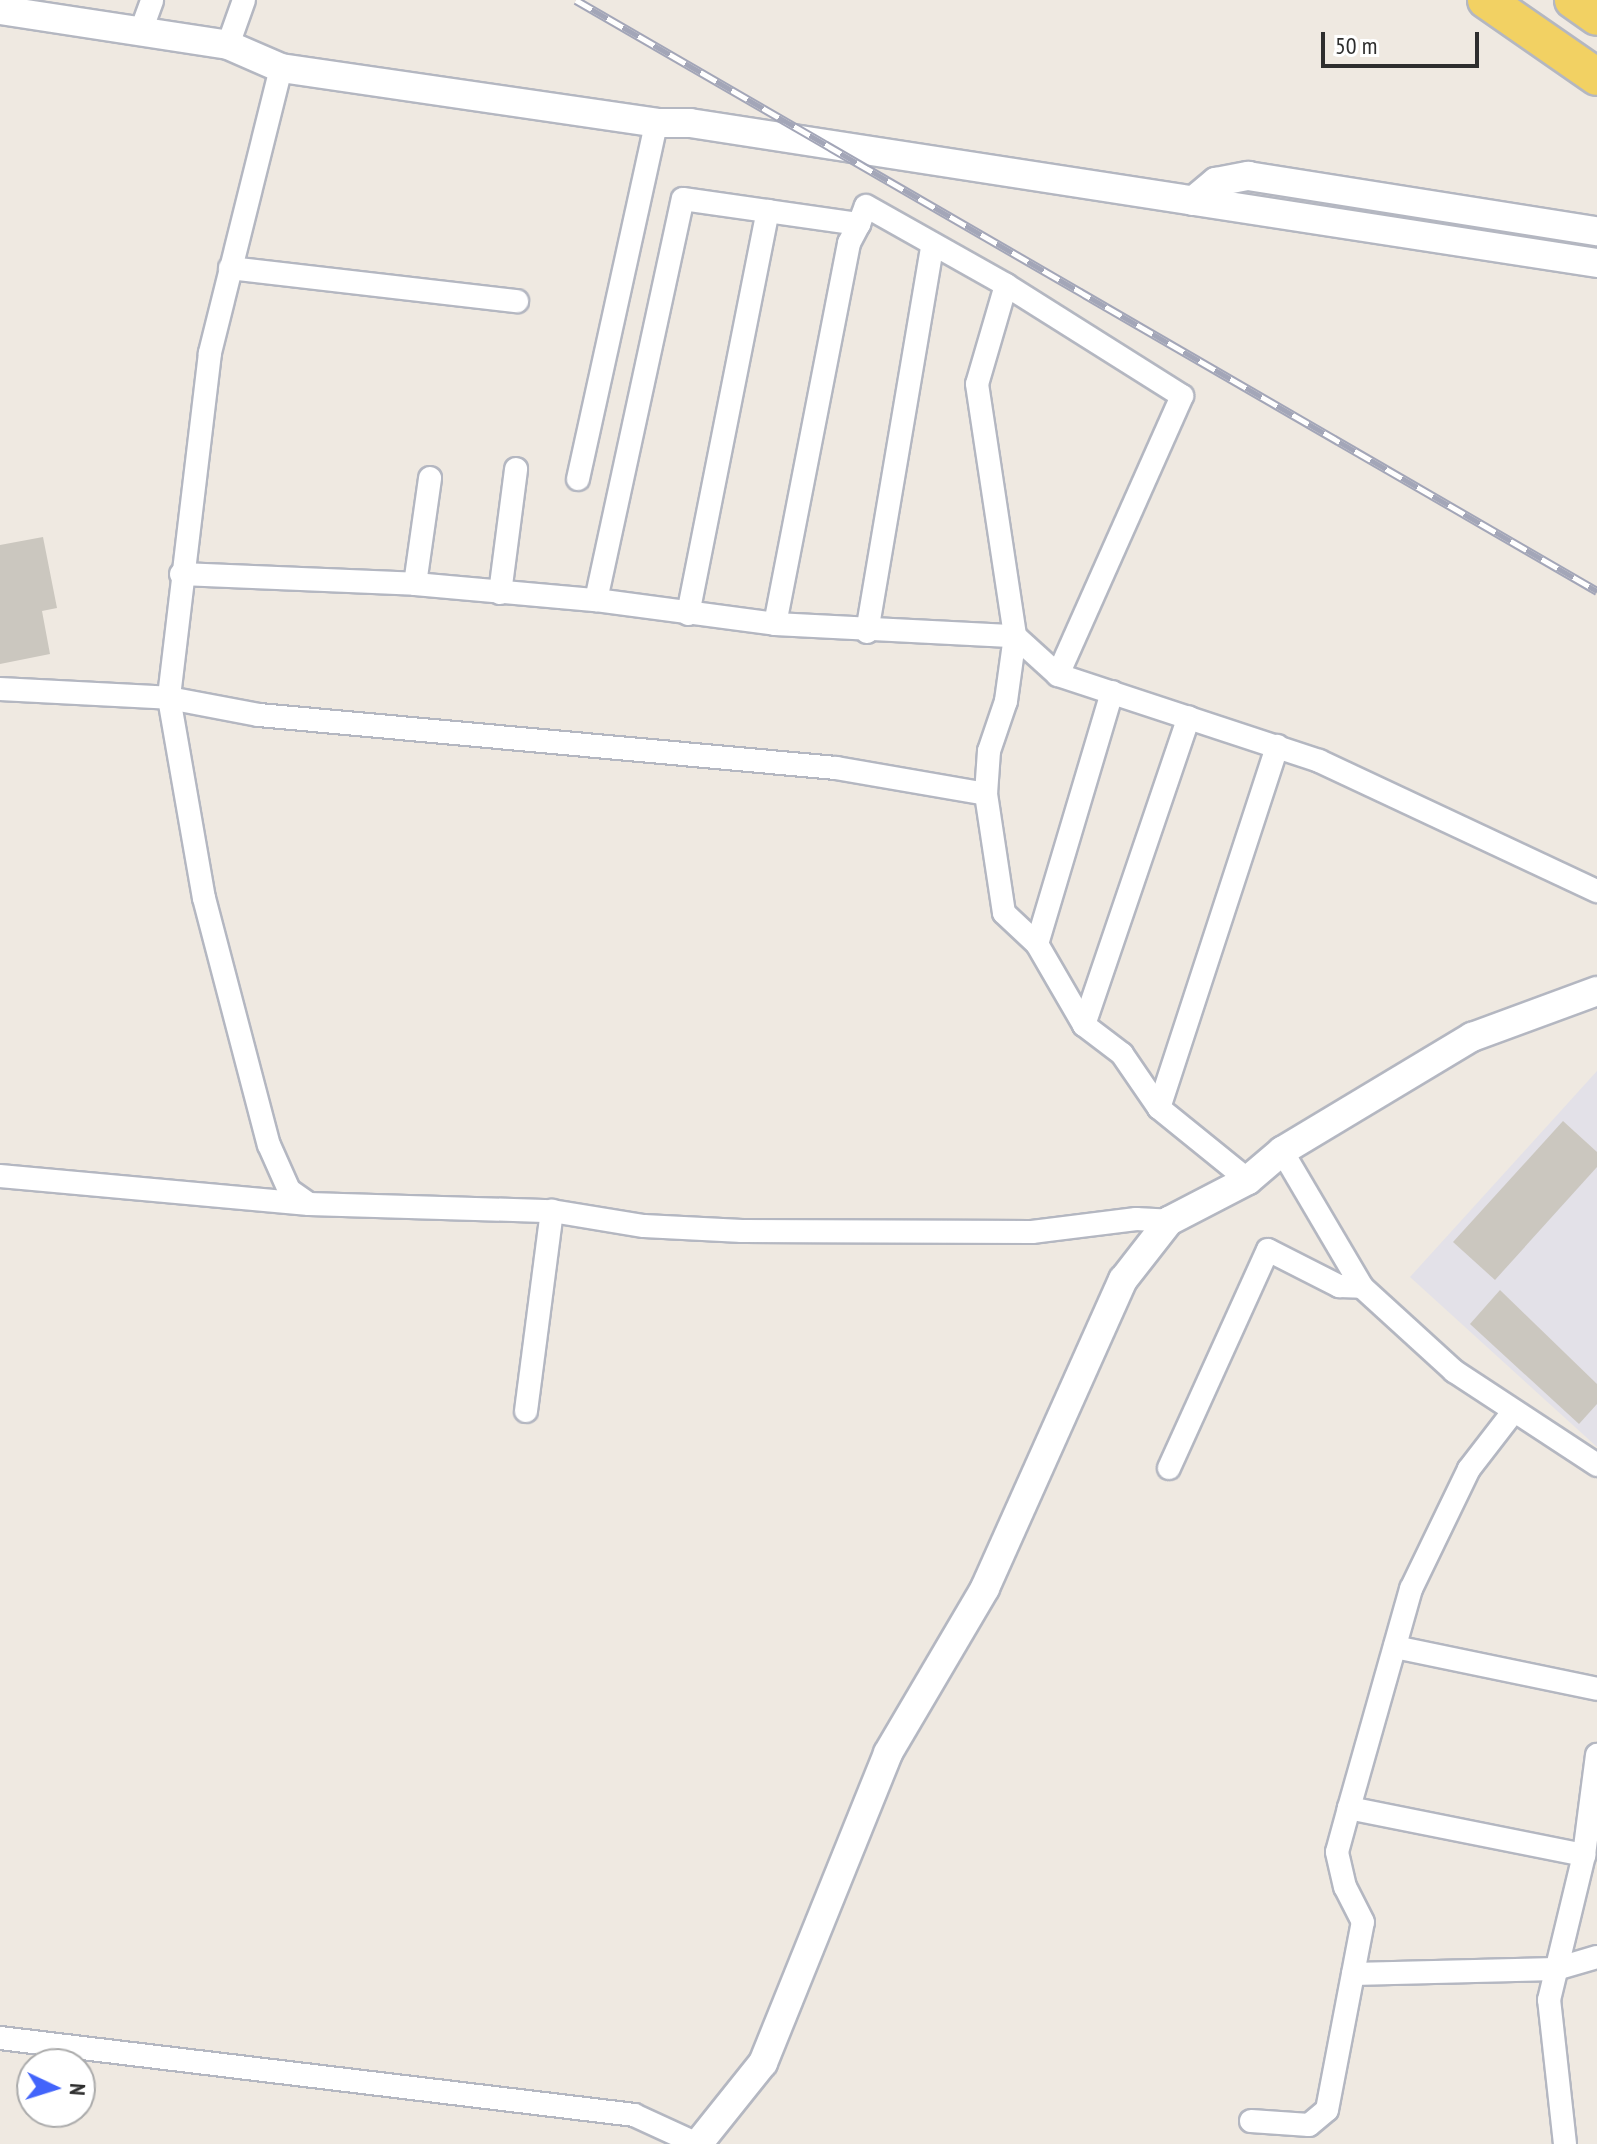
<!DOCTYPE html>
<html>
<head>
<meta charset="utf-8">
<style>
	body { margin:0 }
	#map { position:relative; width:1597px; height:2144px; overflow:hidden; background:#efe9e1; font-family:"PT Sans Narrow",sans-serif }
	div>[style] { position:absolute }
	.industrial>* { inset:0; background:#e3e1e8 }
	.building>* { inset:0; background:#cbc7bf }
	.roads { filter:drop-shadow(2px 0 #b4b7c1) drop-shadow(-2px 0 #b4b7c1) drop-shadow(0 2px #b4b7c1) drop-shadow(0 -2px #b4b7c1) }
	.minor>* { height:22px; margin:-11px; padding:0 11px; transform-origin:11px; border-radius:11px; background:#fff }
	.tertiary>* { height:28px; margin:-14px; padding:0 14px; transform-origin:14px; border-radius:14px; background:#fff }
	.primary>* { height:36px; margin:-18px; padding:0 18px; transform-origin:18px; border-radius:18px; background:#f2d163 }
	.rail>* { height:9px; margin-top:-4.5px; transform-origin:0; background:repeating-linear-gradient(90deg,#fff 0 18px,#a3a6b8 0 36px); box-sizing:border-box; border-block:2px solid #a3a6b8 }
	span { translate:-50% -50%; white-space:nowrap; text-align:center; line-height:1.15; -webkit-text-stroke:8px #fff; paint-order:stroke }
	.north { position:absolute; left:16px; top:2048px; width:80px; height:80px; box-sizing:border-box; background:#fff; border:2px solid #ababab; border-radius:50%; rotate:94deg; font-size:22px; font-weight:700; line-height:32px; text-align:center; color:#2e2e2e }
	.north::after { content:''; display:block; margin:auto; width:28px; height:36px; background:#4264fb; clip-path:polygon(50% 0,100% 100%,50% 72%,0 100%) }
	.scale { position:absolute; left:1321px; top:32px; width:158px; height:36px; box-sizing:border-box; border:4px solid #2e2e2e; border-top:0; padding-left:10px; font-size:24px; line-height:28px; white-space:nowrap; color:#2e2e2e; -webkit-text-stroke:6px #fff; paint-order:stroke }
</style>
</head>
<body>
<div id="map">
	<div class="industrial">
		<div style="clip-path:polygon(1597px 1071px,1597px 1447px,1410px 1277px)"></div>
	</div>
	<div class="building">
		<div style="clip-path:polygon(43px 537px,57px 608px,42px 611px,50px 654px,0 664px,0 545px)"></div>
		<div style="clip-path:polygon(1563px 1121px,1597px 1152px,1597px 1167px,1495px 1280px,1453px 1242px)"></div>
		<div style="clip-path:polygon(1500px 1290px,1597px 1384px,1597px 1404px,1579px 1424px,1470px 1324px)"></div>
	</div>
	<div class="roads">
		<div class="minor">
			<div style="left:141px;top:31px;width:33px;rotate:-70deg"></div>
			<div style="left:228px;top:45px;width:48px;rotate:-70.4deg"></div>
			<div style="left:281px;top:68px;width:294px;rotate:104deg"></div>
			<div style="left:210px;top:353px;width:347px;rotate:96.8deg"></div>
			<div style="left:169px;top:698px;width:203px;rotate:80.1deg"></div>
			<div style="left:204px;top:898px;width:255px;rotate:75.3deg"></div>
			<div style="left:269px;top:1145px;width:49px;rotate:66deg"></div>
			<div style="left:289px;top:1190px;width:24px;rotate:35deg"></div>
			<div style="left:230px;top:268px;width:289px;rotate:6.6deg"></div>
			<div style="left:1006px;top:285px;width:103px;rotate:106.3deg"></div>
			<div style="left:977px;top:384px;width:255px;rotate:81.4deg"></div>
			<div style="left:1015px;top:636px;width:66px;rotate:97.9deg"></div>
			<div style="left:1006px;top:701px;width:53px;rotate:108.8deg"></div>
			<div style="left:989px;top:751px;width:43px;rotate:94deg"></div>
			<div style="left:986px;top:794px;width:120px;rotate:81.4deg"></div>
			<div style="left:1004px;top:913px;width:45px;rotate:43.2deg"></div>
			<div style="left:1037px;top:944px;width:94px;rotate:59.9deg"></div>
			<div style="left:1084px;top:1025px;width:48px;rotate:37.3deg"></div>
			<div style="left:1122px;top:1054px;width:65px;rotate:55.6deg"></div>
			<div style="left:1159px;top:1108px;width:114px;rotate:39deg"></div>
			<div style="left:578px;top:479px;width:364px;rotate:-77.6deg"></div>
			<div style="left:181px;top:574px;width:234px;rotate:2.4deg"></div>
			<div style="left:415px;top:584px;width:182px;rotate:5.1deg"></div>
			<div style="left:596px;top:600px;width:181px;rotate:7.6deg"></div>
			<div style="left:775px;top:624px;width:240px;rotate:2.9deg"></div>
			<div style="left:1015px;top:636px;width:58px;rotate:42.2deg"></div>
			<div style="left:1058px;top:675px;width:275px;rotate:18.2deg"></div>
			<div style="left:1319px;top:761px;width:307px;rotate:25.1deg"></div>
			<div style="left:415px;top:584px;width:107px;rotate:-81.9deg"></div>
			<div style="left:500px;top:593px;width:125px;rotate:-82.6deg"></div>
			<div style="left:596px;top:600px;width:410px;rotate:-77.8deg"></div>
			<div style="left:683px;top:199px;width:178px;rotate:8.1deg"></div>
			<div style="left:859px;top:224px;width:19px;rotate:-69deg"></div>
			<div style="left:866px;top:206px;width:161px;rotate:29.4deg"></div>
			<div style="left:1006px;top:285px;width:208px;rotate:32.2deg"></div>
			<div style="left:1182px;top:396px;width:305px;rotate:114deg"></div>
			<div style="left:688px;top:614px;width:411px;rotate:-78.8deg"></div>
			<div style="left:775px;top:624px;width:388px;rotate:-79deg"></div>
			<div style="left:849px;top:243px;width:21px;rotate:-62deg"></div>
			<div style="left:867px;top:632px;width:391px;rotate:-80.4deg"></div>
			<div style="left:0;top:689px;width:169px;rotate:3deg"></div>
			<div style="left:169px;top:698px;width:92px;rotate:10.7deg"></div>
			<div style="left:259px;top:715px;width:579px;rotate:5.25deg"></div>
			<div style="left:836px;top:768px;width:152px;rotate:9.8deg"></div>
			<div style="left:1037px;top:944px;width:263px;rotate:-73.4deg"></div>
			<div style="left:1084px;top:1025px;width:325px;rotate:-71.2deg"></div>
			<div style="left:1159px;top:1108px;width:381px;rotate:-71.9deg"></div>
			<div style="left:1282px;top:1151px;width:158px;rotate:59.5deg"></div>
			<div style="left:1362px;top:1287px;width:125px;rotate:42.4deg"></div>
			<div style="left:1454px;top:1371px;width:171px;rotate:33.3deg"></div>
			<div style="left:0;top:1176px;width:310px;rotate:5.2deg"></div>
			<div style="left:309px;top:1204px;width:243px;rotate:1.7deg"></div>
			<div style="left:552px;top:1211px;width:93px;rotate:9.3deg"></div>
			<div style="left:644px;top:1226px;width:98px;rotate:2.9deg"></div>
			<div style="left:742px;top:1231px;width:290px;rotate:0.2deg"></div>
			<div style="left:1032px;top:1232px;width:105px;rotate:-7.1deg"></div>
			<div style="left:1136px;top:1219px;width:33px;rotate:3deg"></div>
			<div style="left:526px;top:1411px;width:202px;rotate:-82.6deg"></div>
			<div style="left:1169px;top:1468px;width:239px;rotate:-65.6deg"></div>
			<div style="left:1268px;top:1250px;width:80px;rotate:26.9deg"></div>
			<div style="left:1339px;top:1286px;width:23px;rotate:2deg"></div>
			<div style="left:1395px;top:1647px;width:206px;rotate:11.7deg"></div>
			<div style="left:1349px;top:1808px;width:240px;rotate:11.3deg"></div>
			<div style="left:1353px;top:1974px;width:203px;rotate:-1.4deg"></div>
			<div style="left:1556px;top:1969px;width:43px;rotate:-16.3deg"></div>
			<div style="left:0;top:2038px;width:639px;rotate:6.92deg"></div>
			<div style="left:634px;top:2115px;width:69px;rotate:24.7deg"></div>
			<div style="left:1251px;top:2121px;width:58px;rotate:3.9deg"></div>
			<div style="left:1309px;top:2125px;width:23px;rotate:-40deg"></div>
			<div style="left:1327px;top:2110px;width:191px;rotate:-79.2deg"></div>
			<div style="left:1363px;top:1922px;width:39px;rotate:-117deg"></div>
			<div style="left:1345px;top:1887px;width:36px;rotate:-103deg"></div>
			<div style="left:1337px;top:1852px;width:46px;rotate:-74.7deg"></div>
			<div style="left:1349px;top:1808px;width:228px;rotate:-74.2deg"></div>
			<div style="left:1411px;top:1589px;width:133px;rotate:-64.2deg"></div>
			<div style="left:1469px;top:1469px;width:72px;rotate:-52.3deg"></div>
			<div style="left:1565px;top:2144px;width:145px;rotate:-96.3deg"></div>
			<div style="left:1549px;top:2000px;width:149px;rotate:-76.4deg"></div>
			<div style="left:1584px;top:1855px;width:101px;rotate:-82.6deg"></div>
		</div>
		<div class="tertiary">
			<div style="left:0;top:10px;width:231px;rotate:8.7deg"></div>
			<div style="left:228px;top:45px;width:58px;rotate:23.5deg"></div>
			<div style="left:281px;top:68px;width:379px;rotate:8.3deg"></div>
			<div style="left:656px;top:123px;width:34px"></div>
			<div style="left:690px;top:123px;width:918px;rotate:8.77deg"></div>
			<div style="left:1193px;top:201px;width:30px;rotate:-40deg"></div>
			<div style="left:1216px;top:182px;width:33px;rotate:-11deg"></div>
			<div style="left:1248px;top:176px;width:353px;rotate:9deg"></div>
			<div style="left:698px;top:2144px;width:104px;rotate:-51.3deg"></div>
			<div style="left:763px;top:2063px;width:334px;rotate:-68deg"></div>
			<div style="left:888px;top:1753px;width:191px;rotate:-59.5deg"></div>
			<div style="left:985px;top:1588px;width:338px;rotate:-65.9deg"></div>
			<div style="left:1123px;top:1280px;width:75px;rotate:-52.1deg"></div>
			<div style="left:1169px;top:1221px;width:89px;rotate:-27.4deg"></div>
			<div style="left:1248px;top:1180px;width:45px;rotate:-40.5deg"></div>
			<div style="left:1282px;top:1151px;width:222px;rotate:-31deg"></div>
			<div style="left:1472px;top:1037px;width:133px;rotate:-20.2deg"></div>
		</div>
		<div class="primary">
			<div style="left:1486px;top:0;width:135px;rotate:34.7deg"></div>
			<div style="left:1573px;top:0;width:29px;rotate:35deg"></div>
		</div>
	</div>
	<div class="rail">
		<div style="left:576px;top:0;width:1180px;rotate:30.06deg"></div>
	</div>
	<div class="north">N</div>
	<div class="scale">50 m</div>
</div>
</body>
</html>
